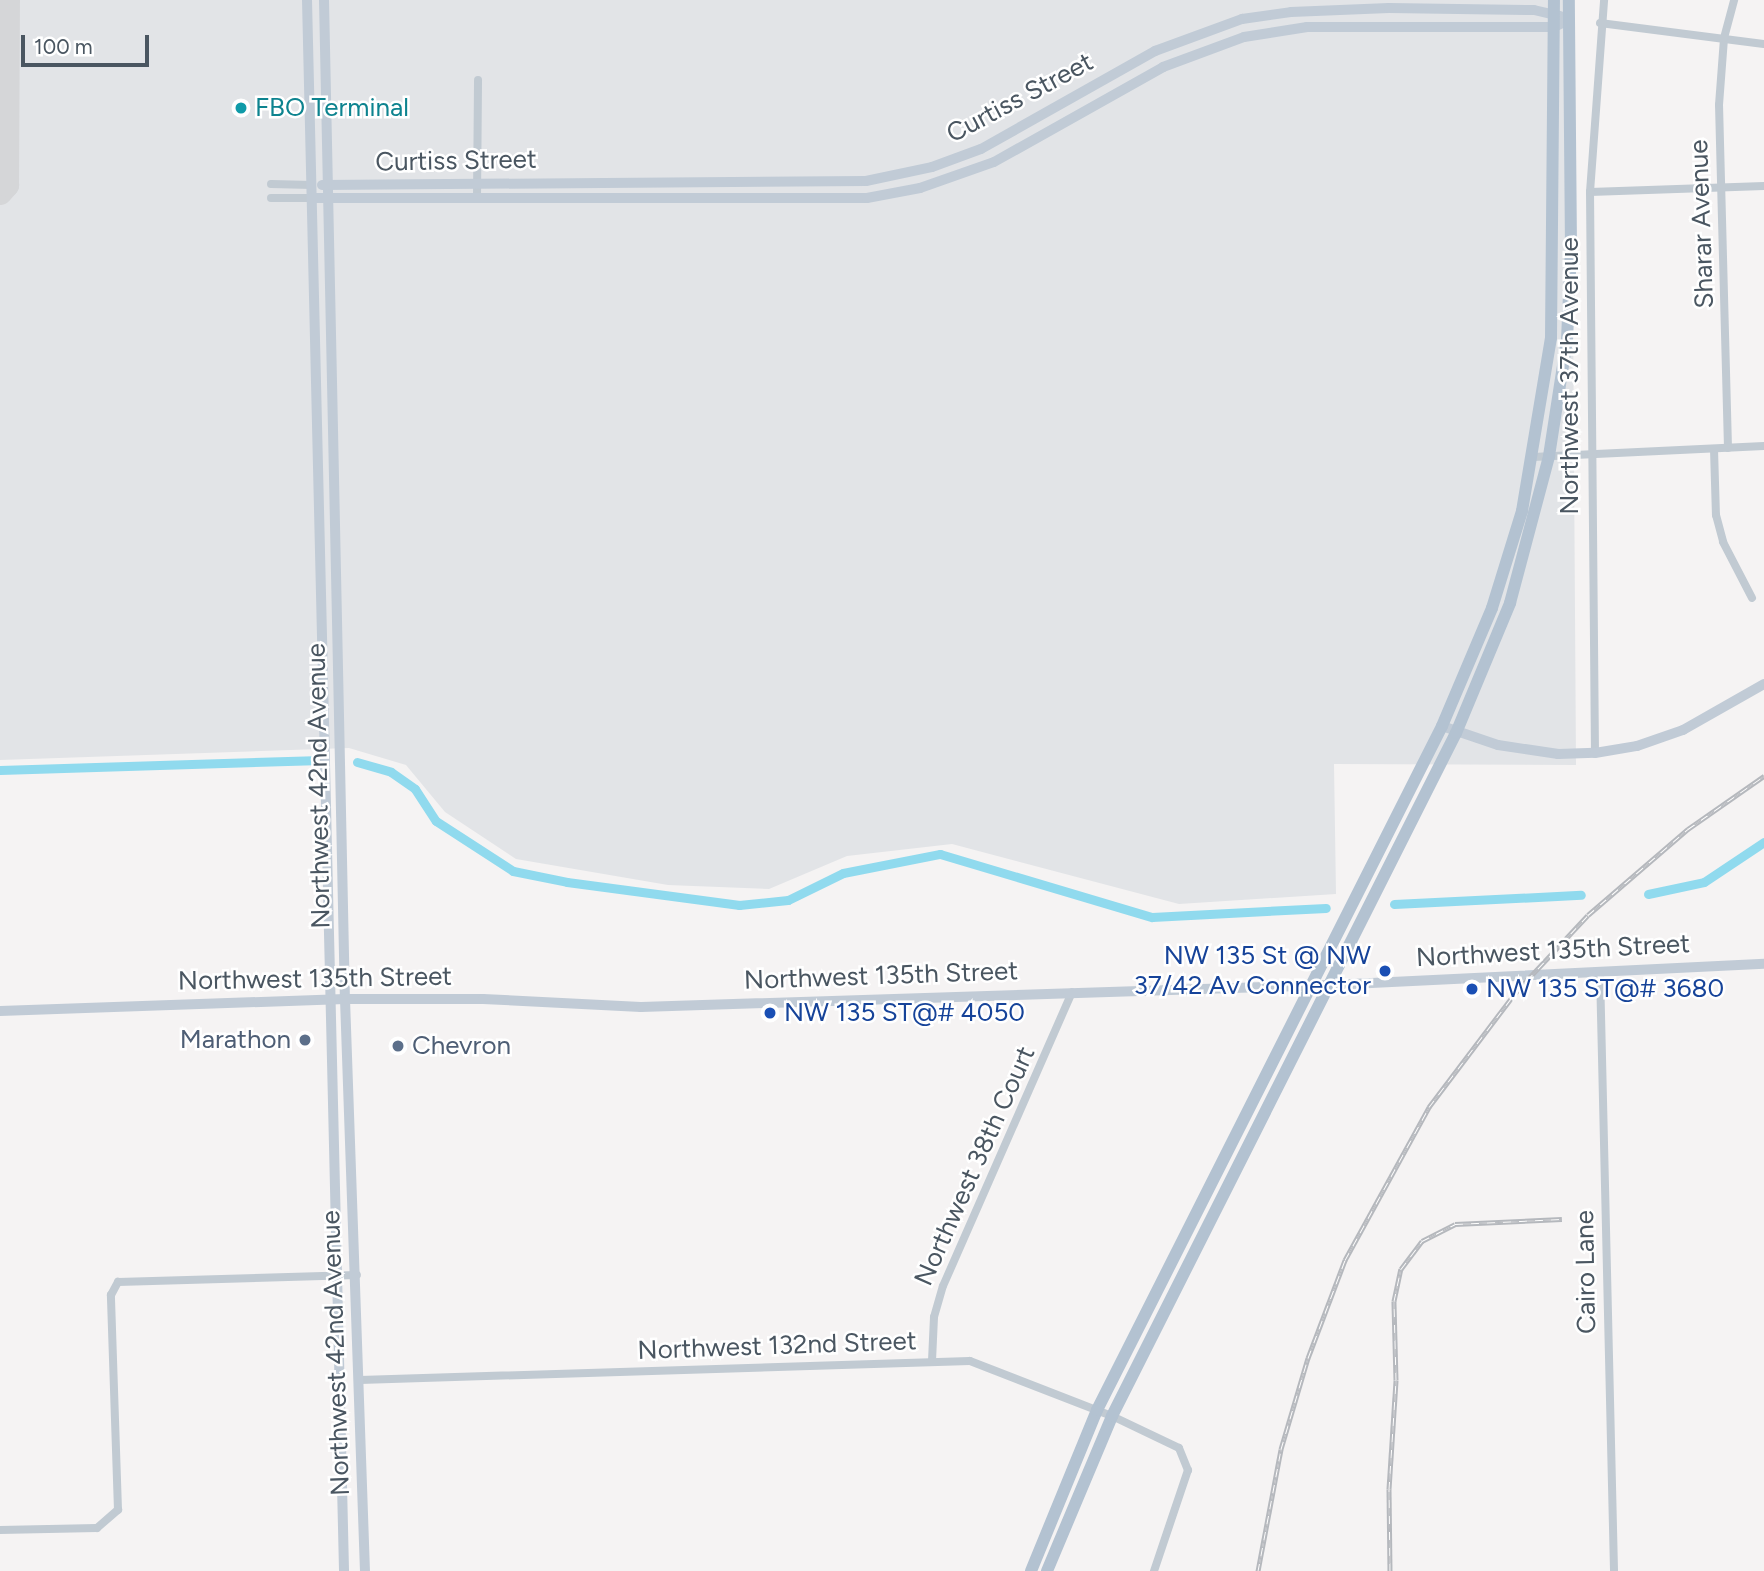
<!DOCTYPE html>
<html>
<head>
<meta charset="utf-8">
<style>
	body { margin:0 }
	#map { position:relative; width:1764px; height:1571px; overflow:hidden; background:#f5f3f3; font-family:Figtree,sans-serif }
	div>[style] { position:absolute }
	.airport>* { inset:0; background:#e2e4e7 }
	.canal>* { height:9px; margin:-4.5px; padding:0 4.5px; transform-origin:4.5px; border-radius:4.5px; background:#90daee }
	.taxiway>* { height:23px; margin:-11.5px; padding:0 11.5px; transform-origin:11.5px; border-radius:11.5px; background:#d5d6d8 }
	.street>* { height:8px; margin:-4px; padding:0 4px; transform-origin:4px; border-radius:4px; background:#c1cad2 }
	.secondary>* { height:10px; margin:-5px; padding:0 5px; transform-origin:5px; border-radius:5px; background:#c1cbd6 }
	.primary>* { height:12px; margin:-6px; padding:0 6px; transform-origin:6px; border-radius:6px; background:#b3c2d1 }
	.rail>* { height:5px; margin-top:-2.5px; transform-origin:0; background:repeating-linear-gradient(90deg,#fff 0 8px,#b5b8bd 0 16px); box-sizing:border-box; border-block:2px solid #b5b8bd }
	.dots>* { width:19px; height:19px; translate:-50% -50%; box-sizing:border-box; border:4px solid #fff; border-radius:50% }
	span { translate:-50% -50%; white-space:nowrap; text-align:center; line-height:1.15; -webkit-text-stroke:5px #fff; paint-order:stroke }
	.street-label { font-size:26px; color:#4a5661 }
	.culture-label { font-size:26px; color:#0d838f }
	.left { translate:0 -50%; text-align:left }
	.transit-label { font-size:26px; color:#164399 }
	.right { translate:-100% -50%; text-align:right }
	.service-label { font-size:26px; color:#4e5e75 }
	.scale { position:absolute; left:21px; top:35px; width:128px; height:32px; box-sizing:border-box; border:4px solid #4a5661; border-top:0; padding-left:9px; font-size:21px; line-height:24px; white-space:nowrap; color:#4a5661; -webkit-text-stroke:5px #fff; paint-order:stroke }
</style>
</head>
<body>
<div id="map">
	<div class="airport">
		<div style="clip-path:polygon(0 0,1571px 0,1576px 765px,1334px 764px,1336px 894px,1179px 904px,952px 844px,847px 856px,769px 889px,668px 885px,516px 859px,445px 812px,406px 765px,349px 748px,0 760px)"></div>
	</div>
	<div class="canal">
		<div style="left:357px;top:762px;width:35px;rotate:16deg"></div>
		<div style="left:391px;top:772px;width:29px;rotate:35deg"></div>
		<div style="left:415px;top:789px;width:38px;rotate:57deg"></div>
		<div style="left:436px;top:821px;width:92px;rotate:33deg"></div>
		<div style="left:513px;top:871px;width:55px;rotate:11.5deg"></div>
		<div style="left:567px;top:882px;width:174px;rotate:7.6deg"></div>
		<div style="left:739px;top:905px;width:49px;rotate:-5.8deg"></div>
		<div style="left:788px;top:900px;width:61px;rotate:-26.1deg"></div>
		<div style="left:843px;top:873px;width:99px;rotate:-11.1deg"></div>
		<div style="left:940px;top:854px;width:221px;rotate:16.6deg"></div>
		<div style="left:1152px;top:917px;width:174px;rotate:-3deg"></div>
		<div style="left:0;top:770px;width:313px;rotate:-1.8deg"></div>
		<div style="left:1648px;top:894px;width:57px;rotate:-12.1deg"></div>
		<div style="left:1704px;top:882px;width:72px;rotate:-33.7deg"></div>
		<div style="left:1394px;top:904px;width:187px;rotate:-2.8deg"></div>
	</div>
	<div class="taxiway">
		<div style="left:0;top:193px;width:11px;rotate:-49deg"></div>
		<div style="left:7px;top:185px;width:185px;rotate:-89.7deg"></div>
	</div>
	<div class="street">
		<div style="left:1600px;top:23px;width:165px;rotate:7.3deg"></div>
		<div style="left:271px;top:184px;width:41px;rotate:1.4deg"></div>
		<div style="left:1590px;top:192px;width:174px;rotate:-2deg"></div>
		<div style="left:271px;top:198px;width:41px"></div>
		<div style="left:477px;top:198px;width:118px;rotate:-89.5deg"></div>
		<div style="left:1728px;top:448px;width:343px;rotate:-91.5deg"></div>
		<div style="left:1719px;top:105px;width:67px;rotate:-85.7deg"></div>
		<div style="left:1724px;top:38px;width:39px;rotate:-75deg"></div>
		<div style="left:1714px;top:449px;width:66px;rotate:88.3deg"></div>
		<div style="left:1716px;top:515px;width:28px;rotate:75deg"></div>
		<div style="left:1723px;top:542px;width:63px;rotate:62.6deg"></div>
		<div style="left:1533px;top:457px;width:231px;rotate:-2.7deg"></div>
		<div style="left:1595px;top:753px;width:561px;rotate:-90.51deg"></div>
		<div style="left:1590px;top:192px;width:193px;rotate:-85.8deg"></div>
		<div style="left:1600px;top:972px;width:599px;rotate:88.66deg"></div>
		<div style="left:932px;top:1361px;width:44px;rotate:-87.4deg"></div>
		<div style="left:934px;top:1317px;width:32px;rotate:-74deg"></div>
		<div style="left:943px;top:1286px;width:321px;rotate:-66.3deg"></div>
		<div style="left:360px;top:1380px;width:610px;rotate:-1.78deg"></div>
		<div style="left:970px;top:1361px;width:152px;rotate:21.2deg"></div>
		<div style="left:1112px;top:1416px;width:74px;rotate:25.5deg"></div>
		<div style="left:1179px;top:1448px;width:24px;rotate:68deg"></div>
		<div style="left:1188px;top:1470px;width:107px;rotate:108.6deg"></div>
		<div style="left:0;top:1530px;width:97px;rotate:-1.2deg"></div>
		<div style="left:97px;top:1528px;width:28px;rotate:-41deg"></div>
		<div style="left:118px;top:1510px;width:215px;rotate:-91.9deg"></div>
		<div style="left:111px;top:1295px;width:15px;rotate:-62deg"></div>
		<div style="left:118px;top:1282px;width:239px;rotate:-1.7deg"></div>
	</div>
	<div class="secondary">
		<div style="left:307px;top:0;width:1571px;rotate:88.65deg"></div>
		<div style="left:324px;top:0;width:999px;rotate:88.8deg"></div>
		<div style="left:345px;top:999px;width:572px;rotate:88deg"></div>
		<div style="left:322px;top:185px;width:544px;rotate:-0.42deg"></div>
		<div style="left:866px;top:181px;width:67px;rotate:-12deg"></div>
		<div style="left:932px;top:167px;width:52px;rotate:-20.2deg"></div>
		<div style="left:981px;top:149px;width:200px;rotate:-29.4deg"></div>
		<div style="left:1155px;top:51px;width:93px;rotate:-20.2deg"></div>
		<div style="left:1242px;top:19px;width:49px;rotate:-8.1deg"></div>
		<div style="left:1291px;top:12px;width:98px;rotate:-2.3deg"></div>
		<div style="left:1389px;top:8px;width:145px;rotate:0.8deg"></div>
		<div style="left:1534px;top:10px;width:27px;rotate:13deg"></div>
		<div style="left:312px;top:198px;width:555px"></div>
		<div style="left:867px;top:198px;width:54px;rotate:-10.7deg"></div>
		<div style="left:920px;top:188px;width:78px;rotate:-19.4deg"></div>
		<div style="left:994px;top:162px;width:194px;rotate:-29.3deg"></div>
		<div style="left:1163px;top:67px;width:86px;rotate:-20.3deg"></div>
		<div style="left:1244px;top:37px;width:64px;rotate:-9deg"></div>
		<div style="left:1307px;top:27px;width:247px"></div>
		<div style="left:1554px;top:27px;width:17px;rotate:-25deg"></div>
		<div style="left:1442px;top:726px;width:59px;rotate:18.7deg"></div>
		<div style="left:1498px;top:745px;width:61px;rotate:8.5deg"></div>
		<div style="left:1558px;top:754px;width:37px;rotate:-2deg"></div>
		<div style="left:1595px;top:753px;width:43px;rotate:-9.5deg"></div>
		<div style="left:1637px;top:746px;width:49px;rotate:-19.2deg"></div>
		<div style="left:1683px;top:730px;width:93px;rotate:-29.6deg"></div>
		<div style="left:0;top:1011px;width:345px;rotate:-2deg"></div>
		<div style="left:345px;top:999px;width:138px"></div>
		<div style="left:483px;top:999px;width:158px;rotate:2.9deg"></div>
		<div style="left:641px;top:1007px;width:689px;rotate:-1.83deg"></div>
		<div style="left:1330px;top:985px;width:435px;rotate:-2.8deg"></div>
	</div>
	<div class="primary">
		<div style="left:1031px;top:1571px;width:174px;rotate:-67.7deg"></div>
		<div style="left:1097px;top:1410px;width:766px;rotate:-63.23deg"></div>
		<div style="left:1442px;top:726px;width:128px;rotate:-67deg"></div>
		<div style="left:1492px;top:608px;width:102px;rotate:-72.8deg"></div>
		<div style="left:1522px;top:511px;width:175px;rotate:-80.5deg"></div>
		<div style="left:1551px;top:338px;width:338px;rotate:-89.5deg"></div>
		<div style="left:1047px;top:1571px;width:168px;rotate:-67.2deg"></div>
		<div style="left:1112px;top:1416px;width:765px;rotate:-63.27deg"></div>
		<div style="left:1456px;top:733px;width:141px;rotate:-67.4deg"></div>
		<div style="left:1510px;top:603px;width:152px;rotate:-75.1deg"></div>
		<div style="left:1549px;top:456px;width:117px;rotate:-81.2deg"></div>
		<div style="left:1567px;top:340px;width:91px;rotate:-87.5deg"></div>
		<div style="left:1571px;top:249px;width:249px;rotate:-90.5deg"></div>
	</div>
	<div class="rail">
		<div style="left:1258px;top:1571px;width:124px;rotate:-79.3deg"></div>
		<div style="left:1281px;top:1449px;width:95px;rotate:-73.5deg"></div>
		<div style="left:1308px;top:1358px;width:105px;rotate:-69.3deg"></div>
		<div style="left:1345px;top:1260px;width:175px;rotate:-61.2deg"></div>
		<div style="left:1429px;top:1107px;width:144px;rotate:-52.9deg"></div>
		<div style="left:1516px;top:992px;width:105px;rotate:-46.9deg"></div>
		<div style="left:1588px;top:915px;width:132px;rotate:-40.7deg"></div>
		<div style="left:1688px;top:829px;width:93px;rotate:-34.9deg"></div>
		<div style="left:1390px;top:1571px;width:82px;rotate:-90.7deg"></div>
		<div style="left:1389px;top:1489px;width:109px;rotate:-86.3deg"></div>
		<div style="left:1396px;top:1380px;width:79px;rotate:-91.5deg"></div>
		<div style="left:1394px;top:1301px;width:33px;rotate:-78deg"></div>
		<div style="left:1401px;top:1269px;width:35px;rotate:-53deg"></div>
		<div style="left:1422px;top:1241px;width:37px;rotate:-27deg"></div>
		<div style="left:1455px;top:1224px;width:107px;rotate:-2.7deg"></div>
	</div>
	<div class="dots">
		<div style="left:241px;top:108px;background:#0f9aa8"></div>
		<div style="left:1385px;top:971px;background:#1a4fb4"></div>
		<div style="left:1472px;top:989px;background:#1a4fb4"></div>
		<div style="left:770px;top:1013px;background:#1a4fb4"></div>
		<div style="left:305px;top:1040px;background:#5c6f8a"></div>
		<div style="left:398px;top:1046px;background:#5c6f8a"></div>
	</div>
	<div class="street-label">
		<span style="left:1020px;top:98px;rotate:-28deg">Curtiss Street</span>
		<span style="left:456px;top:161px;rotate:-1deg">Curtiss Street</span>
		<span style="left:1702px;top:224px;rotate:-92deg">Sharar Avenue</span>
		<span style="left:1570px;top:376px;rotate:-90deg">Northwest 37th Avenue</span>
		<span style="left:319px;top:786px;rotate:-91deg">Northwest 42nd Avenue</span>
		<span style="left:1553px;top:951px;rotate:-3deg">Northwest 135th Street</span>
		<span style="left:881px;top:976px;rotate:-2deg">Northwest 135th Street</span>
		<span style="left:315px;top:979px;rotate:-1deg">Northwest 135th Street</span>
		<span style="left:975px;top:1166px;rotate:-66deg">Northwest 38th Court</span>
		<span style="left:1586px;top:1272px;rotate:-91deg">Cairo Lane</span>
		<span style="left:777px;top:1346px;rotate:-2deg">Northwest 132nd Street</span>
		<span style="left:336px;top:1353px;rotate:-92deg">Northwest 42nd Avenue</span>
	</div>
	<div class="culture-label">
		<span class="left" style="left:255px;top:108px">FBO Terminal</span>
	</div>
	<div class="transit-label">
		<span class="right" style="left:1371px;top:971px">NW 135 St @ NW<br>37/42 Av Connector</span>
		<span class="left" style="left:1486px;top:989px">NW 135 ST@# 3680</span>
		<span class="left" style="left:784px;top:1013px">NW 135 ST@# 4050</span>
	</div>
	<div class="service-label">
		<span class="right" style="left:291px;top:1040px">Marathon</span>
		<span class="left" style="left:412px;top:1046px">Chevron</span>
	</div>
	<div class="scale">100 m</div>
</div>
</body>
</html>
